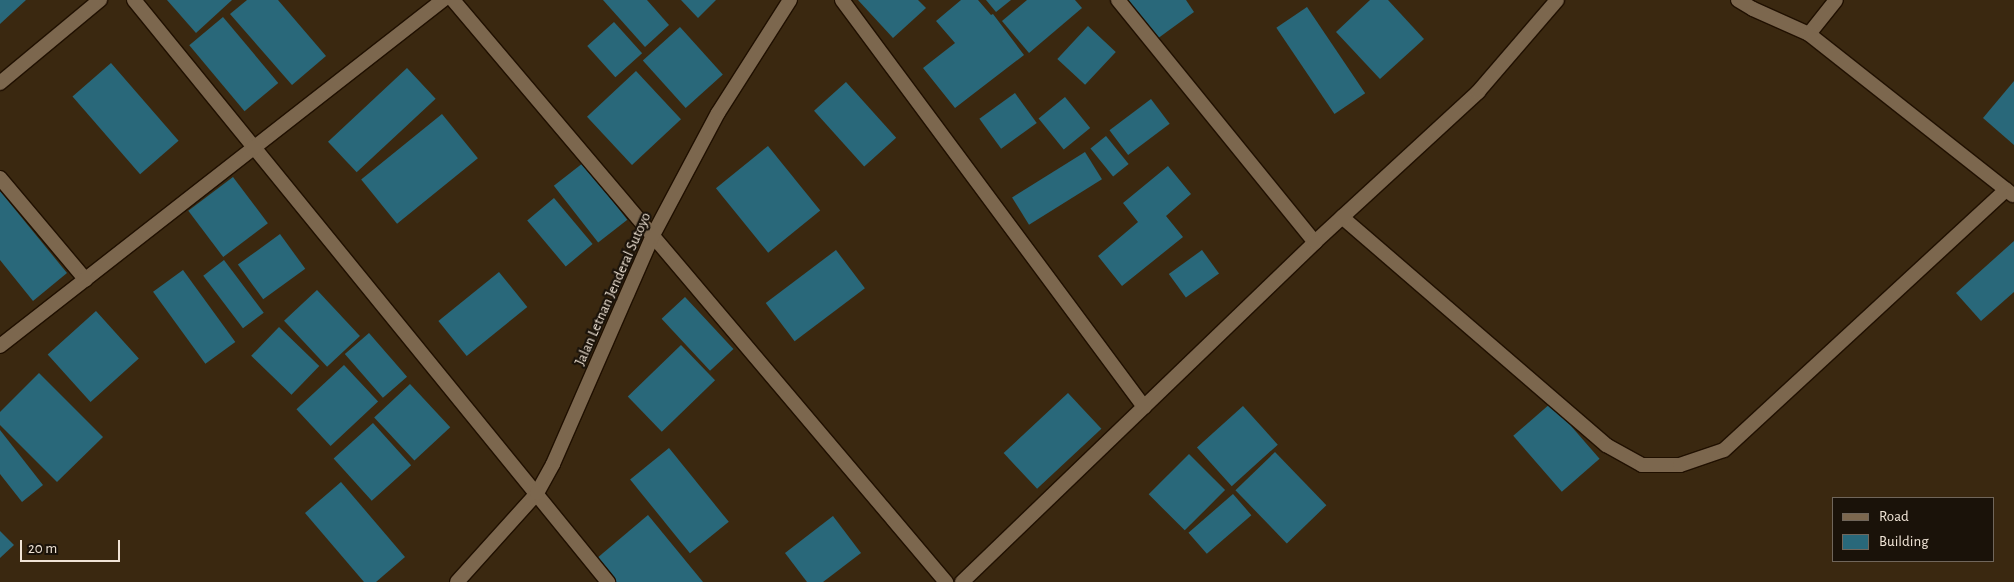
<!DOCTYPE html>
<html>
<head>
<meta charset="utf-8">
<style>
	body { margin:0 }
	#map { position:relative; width:2014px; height:582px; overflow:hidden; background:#3a2810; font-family:"Alegreya Sans",sans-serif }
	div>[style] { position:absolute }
	.building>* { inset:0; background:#29687a; transform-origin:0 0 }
	.roads { filter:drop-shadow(1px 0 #201000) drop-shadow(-1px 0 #201000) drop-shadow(0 1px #201000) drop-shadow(0 -1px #201000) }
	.service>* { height:14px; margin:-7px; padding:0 7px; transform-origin:7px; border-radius:7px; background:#7c674e }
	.minor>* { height:14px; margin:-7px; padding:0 7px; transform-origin:7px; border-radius:7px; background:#7c674e }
	.tertiary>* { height:14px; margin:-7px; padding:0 7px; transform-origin:7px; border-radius:7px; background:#7c674e }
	span { translate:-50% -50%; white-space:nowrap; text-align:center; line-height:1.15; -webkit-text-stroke:4.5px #1a1209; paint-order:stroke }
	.street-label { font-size:15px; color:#f0e4d6 }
	.legend { position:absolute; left:1832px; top:497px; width:162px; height:65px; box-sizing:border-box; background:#1a1209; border:1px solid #70665b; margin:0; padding:6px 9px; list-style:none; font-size:15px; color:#f0e4d6 }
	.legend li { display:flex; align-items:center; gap:10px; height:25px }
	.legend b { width:25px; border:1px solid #70665b }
	.scale { position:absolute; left:20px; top:540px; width:100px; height:22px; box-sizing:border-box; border:2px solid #f0e4d6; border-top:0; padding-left:6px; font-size:15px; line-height:18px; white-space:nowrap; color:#f0e4d6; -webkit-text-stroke:4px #1a1209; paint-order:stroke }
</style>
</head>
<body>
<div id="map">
	<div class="building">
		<div style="clip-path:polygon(0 0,26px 0,0 24px)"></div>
		<div style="clip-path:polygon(167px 0,232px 0,196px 33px)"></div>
		<div style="clip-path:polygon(247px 0,278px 0,326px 56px,292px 85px,230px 14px)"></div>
		<div style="clip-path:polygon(603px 0,647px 0,669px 25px,645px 47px)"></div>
		<div style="clip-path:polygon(681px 0,716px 0,698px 18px)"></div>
		<div style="clip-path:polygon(858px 0,918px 0,926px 8px,893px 38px)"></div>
		<div style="clip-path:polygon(961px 0,978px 0,991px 15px,993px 14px,1024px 55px,955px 108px,923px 68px,955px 43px,936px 21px)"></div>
		<div style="clip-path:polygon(986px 0,1011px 0,996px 12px)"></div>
		<div style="clip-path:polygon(1027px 0,1075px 0,1082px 8px,1029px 53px,1002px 21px)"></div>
		<div style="clip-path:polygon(1128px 0,1186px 0,1194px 12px,1157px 39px)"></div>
		<div style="clip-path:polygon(1370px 0,1388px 0,1424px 39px,1380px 79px,1336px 32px)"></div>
		<div style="left:1307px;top:7px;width:104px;height:37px;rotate:56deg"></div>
		<div style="left:223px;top:17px;width:86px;height:44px;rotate:50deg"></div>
		<div style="left:614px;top:22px;width:42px;height:36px;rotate:48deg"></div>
		<div style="left:1088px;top:26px;width:38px;height:45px;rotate:43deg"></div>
		<div style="left:680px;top:27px;width:64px;height:50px;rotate:48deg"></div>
		<div style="left:111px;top:63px;width:103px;height:51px;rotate:49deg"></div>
		<div style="left:407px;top:68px;width:42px;height:108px;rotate:47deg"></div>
		<div style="left:636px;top:71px;width:66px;height:67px;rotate:47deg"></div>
		<div style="clip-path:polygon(2014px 81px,2014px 145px,1983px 118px)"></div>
		<div style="left:846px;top:82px;width:75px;height:43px;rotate:48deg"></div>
		<div style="left:1015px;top:93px;width:37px;height:44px;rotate:54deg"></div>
		<div style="left:1065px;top:97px;width:40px;height:34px;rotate:51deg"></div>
		<div style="left:1151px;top:99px;width:31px;height:52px;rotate:53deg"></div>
		<div style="left:442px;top:114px;width:57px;height:104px;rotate:51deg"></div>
		<div style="left:1106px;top:136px;width:36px;height:20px;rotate:51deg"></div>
		<div style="left:768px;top:146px;width:83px;height:67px;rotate:51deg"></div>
		<div style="left:1085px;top:152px;width:32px;height:86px;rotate:58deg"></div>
		<div style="left:583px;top:163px;width:72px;height:37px;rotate:52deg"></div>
		<div style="clip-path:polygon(1168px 166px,1191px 194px,1166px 216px,1183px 237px,1122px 286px,1098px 256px,1138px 222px,1123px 203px)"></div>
		<div style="left:233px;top:177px;width:58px;height:56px;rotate:53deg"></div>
		<div style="clip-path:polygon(0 191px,67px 273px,33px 301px,0 260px)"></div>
		<div style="left:554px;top:198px;width:60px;height:35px;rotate:50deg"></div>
		<div style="left:280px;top:234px;width:43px;height:52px;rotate:54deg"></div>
		<div style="clip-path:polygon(2014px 241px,2014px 292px,1981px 321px,1956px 293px)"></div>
		<div style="left:836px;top:250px;width:48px;height:88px;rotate:53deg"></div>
		<div style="left:1202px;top:250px;width:29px;height:41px;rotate:54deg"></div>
		<div style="left:224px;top:260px;width:66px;height:26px;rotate:53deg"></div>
		<div style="left:183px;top:270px;width:89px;height:37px;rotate:54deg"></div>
		<div style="left:499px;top:272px;width:45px;height:78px;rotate:51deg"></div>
		<div style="left:317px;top:290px;width:63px;height:45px;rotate:47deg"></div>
		<div style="left:685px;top:297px;width:71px;height:32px;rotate:47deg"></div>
		<div style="left:96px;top:311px;width:64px;height:65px;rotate:48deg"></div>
		<div style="left:279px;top:327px;width:56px;height:40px;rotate:44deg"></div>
		<div style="left:369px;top:333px;width:58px;height:32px;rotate:49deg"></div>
		<div style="left:681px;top:345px;width:49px;height:74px;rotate:46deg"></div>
		<div style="left:344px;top:365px;width:50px;height:65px;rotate:47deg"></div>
		<div style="clip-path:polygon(39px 373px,103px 437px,57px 482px,0 425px,0 412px)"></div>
		<div style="left:410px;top:384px;width:59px;height:49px;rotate:47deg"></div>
		<div style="left:1068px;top:393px;width:49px;height:88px;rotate:47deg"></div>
		<div style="left:1551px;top:403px;width:74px;height:50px;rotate:49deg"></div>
		<div style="left:1243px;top:406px;width:52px;height:62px;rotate:48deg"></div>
		<div style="left:373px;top:423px;width:57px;height:53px;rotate:48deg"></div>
		<div style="clip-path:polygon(0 430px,43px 485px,22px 502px,0 474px)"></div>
		<div style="left:669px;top:448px;width:95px;height:50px;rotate:51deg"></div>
		<div style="left:1275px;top:452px;width:74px;height:55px;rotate:46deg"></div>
		<div style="left:1189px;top:454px;width:51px;height:57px;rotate:45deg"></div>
		<div style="clip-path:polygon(341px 482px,405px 557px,376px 582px,364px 582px,305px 513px)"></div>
		<div style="left:1233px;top:494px;width:28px;height:59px;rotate:49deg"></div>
		<div style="clip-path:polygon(648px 515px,703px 582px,615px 582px,596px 559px)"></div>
		<div style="clip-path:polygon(833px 516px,861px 553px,823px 582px,807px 582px,785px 553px)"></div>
		<div style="clip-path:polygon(0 531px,14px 545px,0 558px)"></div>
	</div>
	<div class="roads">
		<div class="service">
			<div style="left:1809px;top:34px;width:43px;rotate:-51.5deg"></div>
		</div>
		<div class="minor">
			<div style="left:134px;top:0;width:751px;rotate:50.84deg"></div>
			<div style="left:453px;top:0;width:763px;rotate:49.73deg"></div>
			<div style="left:842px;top:0;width:507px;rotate:53.42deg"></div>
			<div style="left:1118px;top:0;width:312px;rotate:50.9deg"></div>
			<div style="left:1738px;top:0;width:17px;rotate:31deg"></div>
			<div style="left:1753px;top:9px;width:61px;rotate:24.1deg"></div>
			<div style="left:1809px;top:34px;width:260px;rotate:38.3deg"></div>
			<div style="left:0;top:83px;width:130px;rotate:-39.7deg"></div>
			<div style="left:0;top:178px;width:133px;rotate:49.9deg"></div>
			<div style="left:1342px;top:217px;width:349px;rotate:40.8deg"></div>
			<div style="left:1606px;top:445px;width:41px;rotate:29.1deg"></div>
			<div style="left:1642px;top:465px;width:38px"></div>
			<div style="left:1680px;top:465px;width:46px;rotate:-18.8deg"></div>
			<div style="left:1724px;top:450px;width:384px;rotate:-42.7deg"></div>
			<div style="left:0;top:346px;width:562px;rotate:-37.99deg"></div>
			<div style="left:962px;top:582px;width:490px;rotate:-43.9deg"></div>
			<div style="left:1315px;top:242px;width:222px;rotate:-42.6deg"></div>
			<div style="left:1478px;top:92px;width:121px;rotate:-49.3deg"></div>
		</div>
		<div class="tertiary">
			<div style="left:457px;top:582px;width:120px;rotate:-48deg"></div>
			<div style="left:537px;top:493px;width:33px;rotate:-61deg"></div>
			<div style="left:553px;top:464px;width:248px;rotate:-66.4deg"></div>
			<div style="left:652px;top:237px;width:140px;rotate:-62deg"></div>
			<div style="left:718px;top:113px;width:134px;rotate:-57.5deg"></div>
		</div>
	</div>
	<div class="street-label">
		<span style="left:613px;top:289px;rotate:-66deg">Jalan Letnan Jenderal Sutoyo</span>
	</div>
	<ul class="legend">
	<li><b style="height:6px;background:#7c674e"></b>Road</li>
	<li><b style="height:14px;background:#29687a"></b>Building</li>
	</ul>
	<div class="scale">20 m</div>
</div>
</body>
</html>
